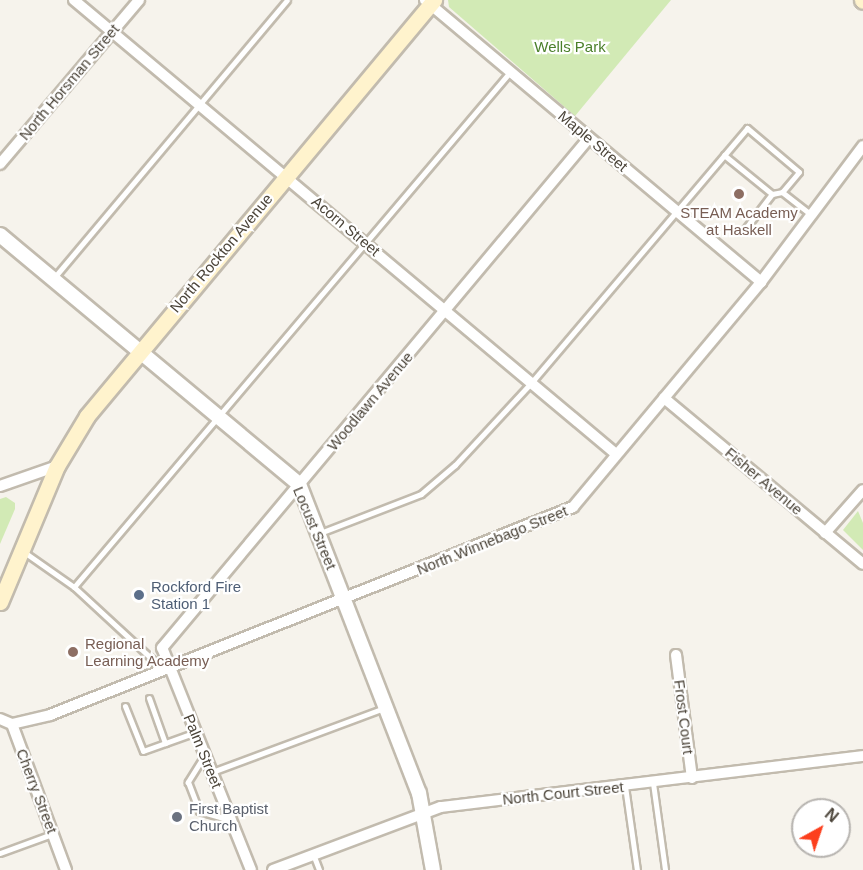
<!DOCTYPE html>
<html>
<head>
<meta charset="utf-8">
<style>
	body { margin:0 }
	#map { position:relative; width:863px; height:870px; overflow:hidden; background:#f6f3ec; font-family:Arial,sans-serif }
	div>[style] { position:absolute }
	.green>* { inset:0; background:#d2eab5 }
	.roads { filter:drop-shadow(2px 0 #c2bbae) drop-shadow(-2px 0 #c2bbae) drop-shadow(0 2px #c2bbae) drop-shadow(0 -2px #c2bbae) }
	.service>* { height:5px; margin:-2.5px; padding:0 2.5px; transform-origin:2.5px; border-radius:2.5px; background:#fff }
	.minor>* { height:10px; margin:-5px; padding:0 5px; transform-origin:5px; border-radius:5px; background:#fff }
	.tertiary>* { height:14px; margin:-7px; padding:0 7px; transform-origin:7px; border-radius:7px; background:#fff }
	.secondary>* { height:15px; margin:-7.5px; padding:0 7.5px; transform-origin:7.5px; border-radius:7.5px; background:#fff3cd }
	.dots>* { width:16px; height:16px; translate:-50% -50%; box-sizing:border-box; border:3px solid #fff; border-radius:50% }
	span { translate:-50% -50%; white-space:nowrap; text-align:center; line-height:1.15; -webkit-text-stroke:4.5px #fff; paint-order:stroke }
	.park-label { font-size:15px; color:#4a7f2a }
	.street-label { font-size:15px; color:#4b4439 }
	.education-label { font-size:15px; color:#785e54 }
	.left { translate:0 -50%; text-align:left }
	.service-label { font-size:15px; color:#4e5e75 }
	.worship-label { font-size:15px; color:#5b616d }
	.north { position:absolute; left:791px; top:798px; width:60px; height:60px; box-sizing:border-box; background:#fff; border:2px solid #b7b4b0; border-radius:50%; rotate:40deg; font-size:16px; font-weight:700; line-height:24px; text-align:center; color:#4b4439 }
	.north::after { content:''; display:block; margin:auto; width:21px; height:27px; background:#fc3f1d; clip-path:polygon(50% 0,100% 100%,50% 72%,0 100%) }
</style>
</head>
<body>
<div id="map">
	<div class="green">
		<div style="clip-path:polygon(448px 0,671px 0,575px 116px,449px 7px)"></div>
		<div style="clip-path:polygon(6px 497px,15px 503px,15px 509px,0 544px,0 499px)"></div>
		<div style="clip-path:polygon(858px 511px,863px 523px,863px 550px,843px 530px)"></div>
	</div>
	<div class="roads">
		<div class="service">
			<div style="left:724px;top:155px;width:62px;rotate:39.1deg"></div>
			<div style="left:772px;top:194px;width:10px;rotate:-11deg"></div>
			<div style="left:745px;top:229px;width:44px;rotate:-52.4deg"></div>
			<div style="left:53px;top:279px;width:364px;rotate:-50deg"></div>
			<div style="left:320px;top:533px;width:108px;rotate:-21.1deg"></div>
			<div style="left:421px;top:494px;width:45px;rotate:-40.5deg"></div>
			<div style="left:455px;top:465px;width:112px;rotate:-47.2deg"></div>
			<div style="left:531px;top:383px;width:334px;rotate:-49.7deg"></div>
			<div style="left:747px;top:128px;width:68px;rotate:40.2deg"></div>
			<div style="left:799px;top:172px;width:26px;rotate:130deg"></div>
			<div style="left:782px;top:192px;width:37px;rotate:38deg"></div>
			<div style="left:24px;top:552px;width:61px;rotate:35deg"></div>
			<div style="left:74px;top:587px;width:675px;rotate:-49.75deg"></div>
			<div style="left:74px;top:587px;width:121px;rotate:42.7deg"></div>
			<div style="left:149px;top:698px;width:48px;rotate:70.4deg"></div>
			<div style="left:125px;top:706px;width:48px;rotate:68.2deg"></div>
			<div style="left:143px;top:751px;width:56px;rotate:-19.7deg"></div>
			<div style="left:204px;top:756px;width:31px;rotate:122deg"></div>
			<div style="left:188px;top:782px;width:31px;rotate:69deg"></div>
			<div style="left:199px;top:811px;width:33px;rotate:16deg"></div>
			<div style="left:212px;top:772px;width:184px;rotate:-20.4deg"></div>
			<div style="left:653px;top:783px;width:88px;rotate:82.1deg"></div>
			<div style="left:625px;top:786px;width:85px;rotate:81.9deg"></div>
			<div style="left:0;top:853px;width:55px;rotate:-20.1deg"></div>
			<div style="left:313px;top:854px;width:17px;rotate:69deg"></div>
		</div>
		<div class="minor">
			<div style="left:74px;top:0;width:707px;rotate:39.95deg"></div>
			<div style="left:425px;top:0;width:439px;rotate:40deg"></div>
			<div style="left:0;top:164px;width:215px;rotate:-49.7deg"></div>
			<div style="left:664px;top:398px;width:259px;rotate:39.8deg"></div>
			<div style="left:0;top:486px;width:60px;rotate:-19.3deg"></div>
			<div style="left:825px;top:533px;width:57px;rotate:-48.5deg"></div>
			<div style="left:676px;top:655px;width:124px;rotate:82.6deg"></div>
			<div style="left:0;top:719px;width:13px;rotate:23deg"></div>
			<div style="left:12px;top:724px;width:156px;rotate:69.7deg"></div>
			<div style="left:12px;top:724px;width:39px;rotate:-13deg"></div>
			<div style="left:50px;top:715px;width:563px;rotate:-21.69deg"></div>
			<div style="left:573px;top:507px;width:293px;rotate:-50.1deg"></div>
			<div style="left:761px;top:282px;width:170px;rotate:-53.1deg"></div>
			<div style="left:251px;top:870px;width:239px;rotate:-111.8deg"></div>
			<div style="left:162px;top:648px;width:665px;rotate:-50.06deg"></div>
			<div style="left:273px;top:870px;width:179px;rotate:-20.6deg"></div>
			<div style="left:441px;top:807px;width:425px;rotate:-6.9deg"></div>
		</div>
		<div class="tertiary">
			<div style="left:0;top:235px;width:389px;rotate:39.8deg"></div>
			<div style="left:299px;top:484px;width:331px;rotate:68.8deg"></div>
			<div style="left:419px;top:793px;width:78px;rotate:79.7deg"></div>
		</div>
		<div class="secondary">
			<div style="left:862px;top:0;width:1px;rotate:45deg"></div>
			<div style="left:0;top:602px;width:147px;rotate:-67.3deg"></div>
			<div style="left:57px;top:466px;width:58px;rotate:-59deg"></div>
			<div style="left:87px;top:416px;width:542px;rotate:-50.17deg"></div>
		</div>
	</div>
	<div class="dots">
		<div style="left:739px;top:194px;background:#8d6e63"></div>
		<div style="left:139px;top:595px;background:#5c6f8a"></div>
		<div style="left:73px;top:652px;background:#8d6e63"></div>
		<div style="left:177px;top:817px;background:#6b7280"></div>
	</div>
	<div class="park-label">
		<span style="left:570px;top:47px">Wells Park</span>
	</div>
	<div class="street-label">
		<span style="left:69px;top:82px;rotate:-50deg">North Horsman Street</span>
		<span style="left:593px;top:141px;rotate:40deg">Maple Street</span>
		<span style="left:346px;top:226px;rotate:40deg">Acorn Street</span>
		<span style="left:221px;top:253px;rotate:-50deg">North Rockton Avenue</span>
		<span style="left:370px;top:401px;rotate:-50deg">Woodlawn Avenue</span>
		<span style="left:764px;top:481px;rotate:40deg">Fisher Avenue</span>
		<span style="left:315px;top:528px;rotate:67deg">Locust Street</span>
		<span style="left:492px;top:540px;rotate:-22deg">North Winnebago Street</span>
		<span style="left:684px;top:717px;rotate:83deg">Frost Court</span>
		<span style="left:203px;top:751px;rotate:68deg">Palm Street</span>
		<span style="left:37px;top:791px;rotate:69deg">Cherry Street</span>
		<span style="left:563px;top:793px;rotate:-6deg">North Court Street</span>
	</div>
	<div class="education-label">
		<span style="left:739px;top:221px">STEAM Academy<br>at Haskell</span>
		<span class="left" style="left:85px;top:652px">Regional<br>Learning Academy</span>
	</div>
	<div class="service-label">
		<span class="left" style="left:151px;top:595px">Rockford Fire<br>Station 1</span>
	</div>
	<div class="worship-label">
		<span class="left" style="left:189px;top:817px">First Baptist<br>Church</span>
	</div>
	<div class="north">N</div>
</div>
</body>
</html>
